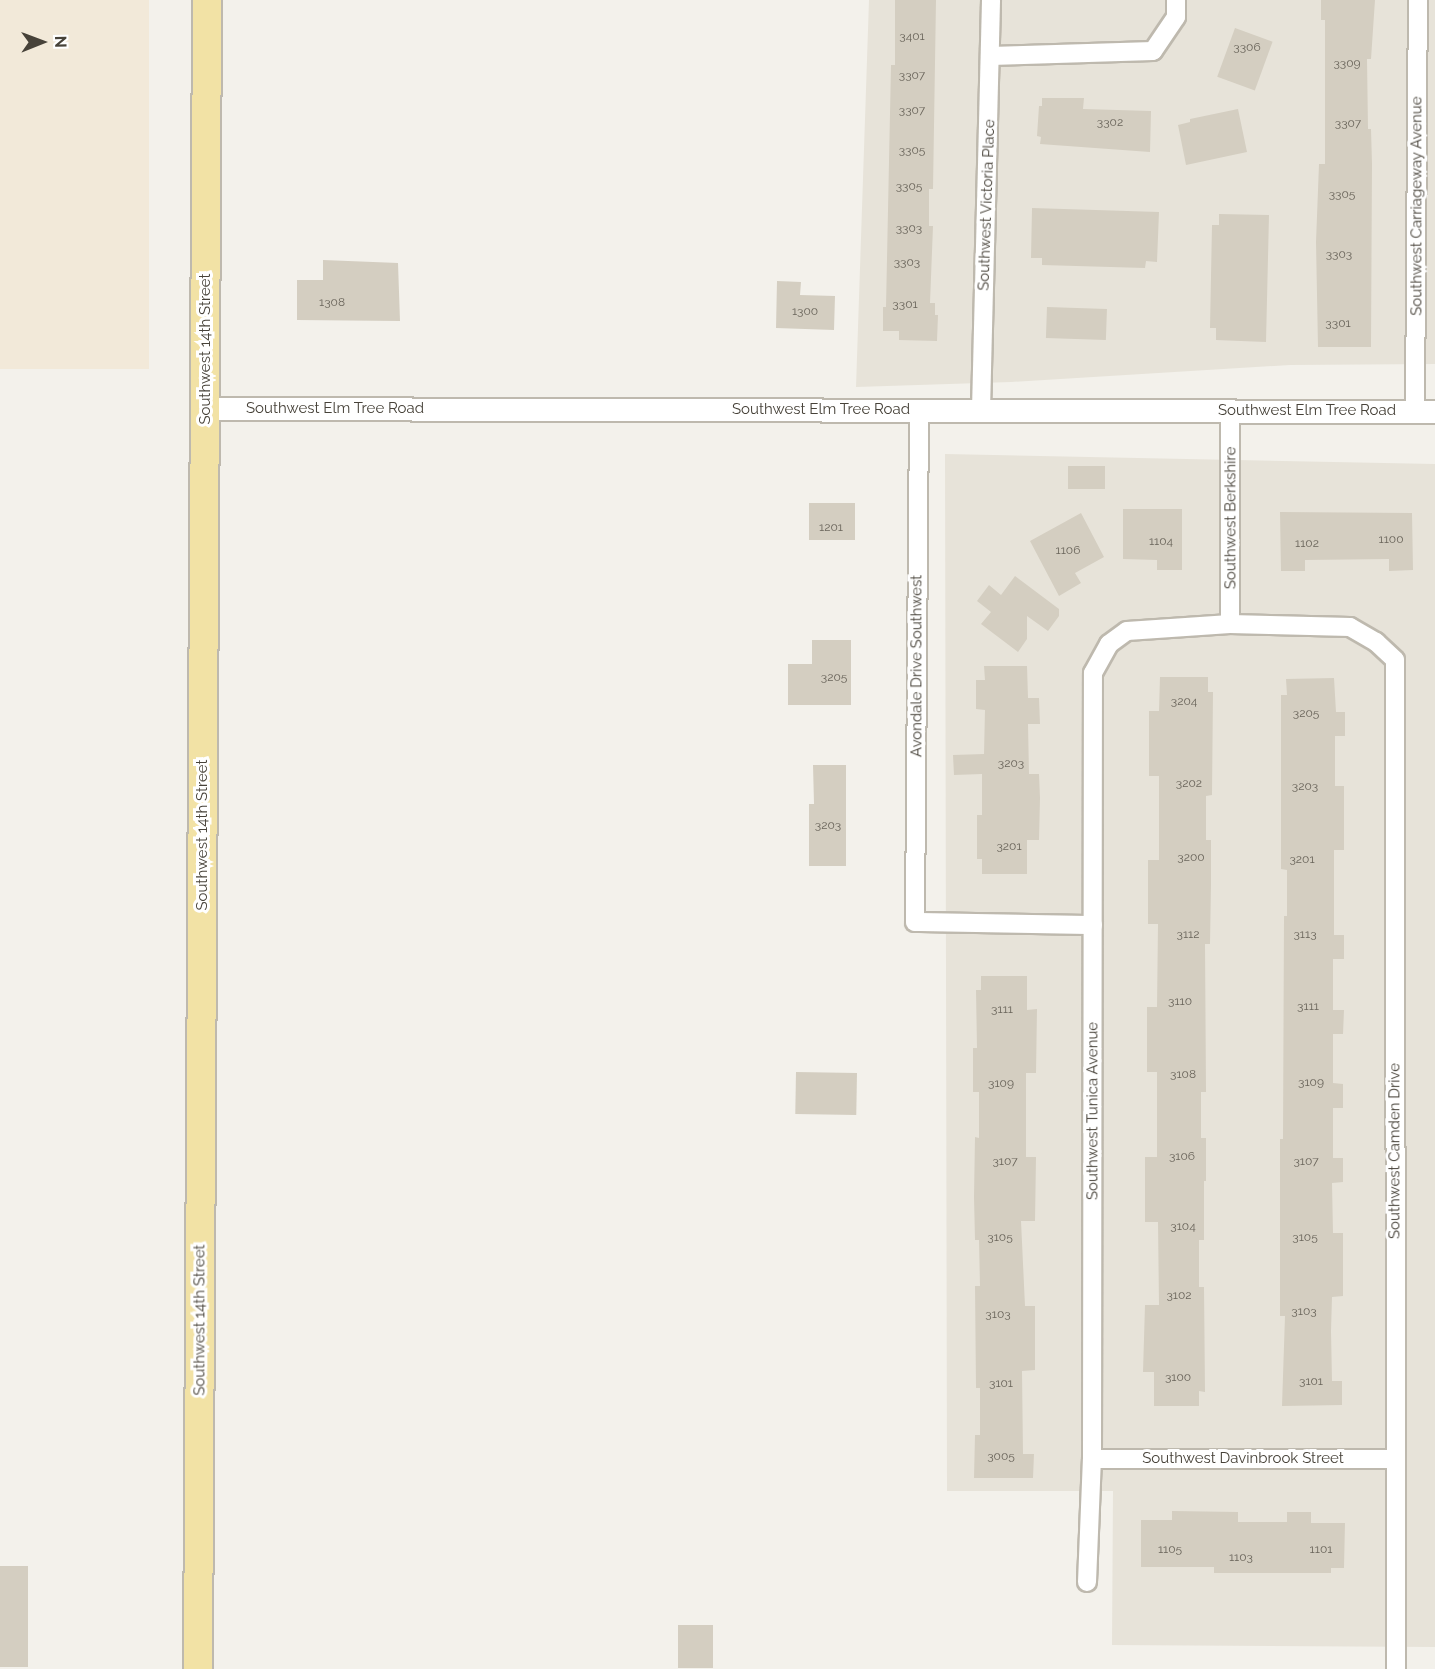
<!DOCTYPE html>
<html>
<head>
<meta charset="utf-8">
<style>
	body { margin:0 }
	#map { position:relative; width:1435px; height:1669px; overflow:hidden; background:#f3f1eb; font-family:Raleway,sans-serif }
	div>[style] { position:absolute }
	.residential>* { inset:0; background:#e7e3d9 }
	.commercial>* { inset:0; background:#f2e9d9; transform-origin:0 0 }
	.building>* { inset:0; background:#d4cec1; transform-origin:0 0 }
	.roads { filter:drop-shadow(2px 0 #beb9ae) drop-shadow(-2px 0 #beb9ae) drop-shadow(0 2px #beb9ae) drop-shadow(0 -2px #beb9ae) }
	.minor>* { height:18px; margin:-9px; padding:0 9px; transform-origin:9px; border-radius:9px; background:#fff }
	.tertiary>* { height:22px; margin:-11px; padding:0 11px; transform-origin:11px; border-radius:11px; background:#fff }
	.primary>* { height:28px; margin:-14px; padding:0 14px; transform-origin:14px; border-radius:14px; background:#f2e2a5 }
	span { translate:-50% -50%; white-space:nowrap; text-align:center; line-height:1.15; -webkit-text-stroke:6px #fff; paint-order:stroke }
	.number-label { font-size:12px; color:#6a655b }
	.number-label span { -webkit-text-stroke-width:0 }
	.street-label { font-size:15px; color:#474239 }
	.north { position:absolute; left:12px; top:12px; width:60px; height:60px; -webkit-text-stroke:4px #fff; paint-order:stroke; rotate:89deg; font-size:16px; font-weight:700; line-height:24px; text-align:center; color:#474239 }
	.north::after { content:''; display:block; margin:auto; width:21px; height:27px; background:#474239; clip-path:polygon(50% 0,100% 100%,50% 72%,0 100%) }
</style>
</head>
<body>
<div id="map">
	<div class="residential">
		<div style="clip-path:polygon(869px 0,1435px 0,1435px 364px,1290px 365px,1011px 382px,856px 387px)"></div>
		<div style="clip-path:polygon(945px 454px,1435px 464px,1435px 1647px,1112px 1645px,1113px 1491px,947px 1491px)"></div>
	</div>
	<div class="commercial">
		<div style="left:0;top:0;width:149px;height:369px"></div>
	</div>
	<div class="building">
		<div style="clip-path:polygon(895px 0,936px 0,933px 189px,929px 189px,929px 226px,933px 226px,930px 303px,935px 303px,935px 315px,938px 315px,937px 341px,899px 340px,899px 331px,883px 331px,883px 307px,886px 307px,891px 65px,895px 65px)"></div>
		<div style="clip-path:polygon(1321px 0,1375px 0,1371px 59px,1367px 59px,1368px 129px,1371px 129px,1372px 164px,1371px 347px,1318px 347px,1316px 242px,1319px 164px,1325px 164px,1325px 20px,1321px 20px)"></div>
		<div style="left:1235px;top:28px;width:40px;height:52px;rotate:20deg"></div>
		<div style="clip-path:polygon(1042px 98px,1084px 98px,1083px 109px,1151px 111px,1150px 152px,1040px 144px,1041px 137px,1037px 136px,1039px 106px,1042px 106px)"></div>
		<div style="clip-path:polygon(1238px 109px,1247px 152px,1186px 165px,1178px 125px,1190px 122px,1190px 119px)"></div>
		<div style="clip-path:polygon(1032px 208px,1159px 212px,1157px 262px,1146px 261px,1145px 268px,1042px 265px,1042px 258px,1031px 258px)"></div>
		<div style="clip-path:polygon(1219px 214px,1269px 215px,1266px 342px,1216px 340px,1216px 328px,1210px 328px,1212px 225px,1219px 225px)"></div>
		<div style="clip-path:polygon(323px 260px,398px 263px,400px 321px,297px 320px,297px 280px,323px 280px)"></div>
		<div style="clip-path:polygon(777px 281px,801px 282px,800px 295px,835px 296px,834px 330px,776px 328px)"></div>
		<div style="left:1047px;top:307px;width:60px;height:31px;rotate:2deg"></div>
		<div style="left:1068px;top:466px;width:37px;height:23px"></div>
		<div style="left:809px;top:503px;width:46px;height:37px"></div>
		<div style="clip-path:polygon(1123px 509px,1182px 509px,1182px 570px,1157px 570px,1157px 560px,1123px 559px)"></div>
		<div style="clip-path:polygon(1280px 512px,1412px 513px,1413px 570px,1389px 571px,1389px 559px,1305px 560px,1305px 571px,1281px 571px)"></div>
		<div style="clip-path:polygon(1081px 513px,1104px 557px,1075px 573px,1081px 583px,1059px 596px,1030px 541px)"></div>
		<div style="clip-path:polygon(1015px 576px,1059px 609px,1059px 616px,1048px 631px,1027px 616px,1027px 639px,1018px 652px,981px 624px,991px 612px,977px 601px,989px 585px,1001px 595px)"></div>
		<div style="clip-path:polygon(812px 640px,851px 640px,851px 705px,788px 705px,788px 664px,812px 664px)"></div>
		<div style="clip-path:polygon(984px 666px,1027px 666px,1028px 698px,1039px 698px,1040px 724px,1028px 724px,1029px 774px,1039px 774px,1040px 798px,1039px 840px,1027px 840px,1027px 874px,982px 874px,982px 859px,977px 859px,977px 815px,982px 815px,982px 774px,954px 775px,953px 755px,984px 754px,985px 710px,976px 709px,976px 680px,985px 680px)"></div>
		<div style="clip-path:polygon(1160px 677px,1208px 677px,1208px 692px,1213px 692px,1212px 795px,1206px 796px,1206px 840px,1211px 840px,1211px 884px,1210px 944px,1205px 944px,1206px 1092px,1201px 1092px,1201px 1138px,1206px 1138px,1206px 1181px,1204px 1181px,1204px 1240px,1199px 1240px,1199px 1287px,1204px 1287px,1205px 1392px,1199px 1391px,1199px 1406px,1154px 1406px,1154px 1372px,1143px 1372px,1145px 1305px,1159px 1305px,1158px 1222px,1145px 1222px,1145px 1157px,1157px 1157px,1157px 1072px,1147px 1072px,1147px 1007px,1157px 1007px,1158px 924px,1148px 924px,1148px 860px,1159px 860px,1159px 776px,1149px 776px,1149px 711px,1159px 711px)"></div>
		<div style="clip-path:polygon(1334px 678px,1336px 712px,1345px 712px,1345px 736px,1335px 736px,1335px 786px,1344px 786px,1344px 850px,1334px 850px,1334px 935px,1344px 935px,1344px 959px,1333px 959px,1333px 1010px,1344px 1010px,1343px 1034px,1333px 1034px,1333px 1083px,1343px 1084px,1343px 1108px,1333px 1108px,1333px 1158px,1343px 1158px,1343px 1182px,1332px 1183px,1333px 1233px,1343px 1233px,1343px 1296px,1332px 1297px,1331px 1331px,1332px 1381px,1342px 1381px,1342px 1405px,1282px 1406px,1285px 1316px,1280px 1316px,1280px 1139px,1283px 1139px,1284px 916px,1287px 916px,1287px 870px,1281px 869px,1281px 695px,1287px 695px,1286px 679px)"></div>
		<div style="clip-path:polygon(813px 765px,846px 765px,846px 866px,809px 866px,809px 804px,814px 804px)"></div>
		<div style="clip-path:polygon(981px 976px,1027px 976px,1027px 1010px,1037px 1009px,1036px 1073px,1026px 1073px,1026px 1157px,1036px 1157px,1035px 1221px,1021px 1221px,1025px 1306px,1035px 1306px,1035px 1370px,1022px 1371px,1023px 1454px,1034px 1454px,1033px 1478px,974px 1478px,975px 1435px,980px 1435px,980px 1388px,976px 1388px,975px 1286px,980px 1286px,979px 1240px,975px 1240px,974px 1197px,975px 1137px,979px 1138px,979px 1092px,973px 1092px,973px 1048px,977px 1048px,976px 990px,981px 990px)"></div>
		<div style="left:796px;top:1072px;width:61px;height:42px;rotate:1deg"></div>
		<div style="clip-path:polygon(1172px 1511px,1238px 1512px,1238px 1522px,1287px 1522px,1287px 1512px,1311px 1512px,1311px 1523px,1345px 1523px,1344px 1568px,1331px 1568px,1331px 1573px,1214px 1573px,1214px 1567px,1141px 1567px,1141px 1520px,1172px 1520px)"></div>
		<div style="left:0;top:1566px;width:28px;height:101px"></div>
		<div style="left:678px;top:1625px;width:35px;height:43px"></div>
	</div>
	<div class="roads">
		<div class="minor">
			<div style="left:991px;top:56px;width:162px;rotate:-1.8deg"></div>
			<div style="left:1153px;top:51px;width:41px;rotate:-55.9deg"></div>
			<div style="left:1176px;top:17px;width:17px;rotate:-90deg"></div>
			<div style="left:919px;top:410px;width:512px;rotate:90.45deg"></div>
			<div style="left:915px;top:922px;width:178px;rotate:1deg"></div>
			<div style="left:981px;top:410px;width:410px;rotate:-88.6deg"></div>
			<div style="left:1230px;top:411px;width:213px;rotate:90deg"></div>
			<div style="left:1415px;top:412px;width:412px;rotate:-89.6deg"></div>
			<div style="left:1092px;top:1459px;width:302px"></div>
			<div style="left:1087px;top:1582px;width:123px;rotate:-87.7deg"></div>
			<div style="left:1092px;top:1459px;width:786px;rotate:-89.93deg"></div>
			<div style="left:1093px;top:673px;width:33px;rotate:-61deg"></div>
			<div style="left:1109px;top:644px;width:22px;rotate:-36deg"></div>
			<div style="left:1127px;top:631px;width:103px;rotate:-3.9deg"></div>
			<div style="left:1230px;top:624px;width:120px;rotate:1.4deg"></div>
			<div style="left:1350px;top:627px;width:30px;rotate:30deg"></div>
			<div style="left:1376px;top:642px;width:26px;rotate:43deg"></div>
			<div style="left:1395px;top:660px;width:1009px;rotate:89.94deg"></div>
		</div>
		<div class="tertiary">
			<div style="left:206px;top:409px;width:1229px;rotate:0.14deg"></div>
		</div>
		<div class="primary">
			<div style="left:198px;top:1669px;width:1669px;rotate:-89.69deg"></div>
		</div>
	</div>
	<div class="number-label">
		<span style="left:912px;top:37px">3401</span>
		<span style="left:1247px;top:48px">3306</span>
		<span style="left:1347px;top:64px">3309</span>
		<span style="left:912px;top:76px">3307</span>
		<span style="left:912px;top:111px">3307</span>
		<span style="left:1110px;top:123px">3302</span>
		<span style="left:1348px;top:124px">3307</span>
		<span style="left:912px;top:151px">3305</span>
		<span style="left:909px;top:187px">3305</span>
		<span style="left:1342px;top:195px">3305</span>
		<span style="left:909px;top:229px">3303</span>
		<span style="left:1339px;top:255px">3303</span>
		<span style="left:907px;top:263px">3303</span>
		<span style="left:332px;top:303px">1308</span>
		<span style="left:905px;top:305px">3301</span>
		<span style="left:805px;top:312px">1300</span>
		<span style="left:1338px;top:324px">3301</span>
		<span style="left:831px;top:528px">1201</span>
		<span style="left:1391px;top:540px">1100</span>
		<span style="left:1161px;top:542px">1104</span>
		<span style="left:1307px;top:544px">1102</span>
		<span style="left:1068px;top:551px">1106</span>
		<span style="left:834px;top:678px">3205</span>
		<span style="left:1184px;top:702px">3204</span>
		<span style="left:1306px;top:714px">3205</span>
		<span style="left:1011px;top:764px">3203</span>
		<span style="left:1189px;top:784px">3202</span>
		<span style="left:1305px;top:787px">3203</span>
		<span style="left:828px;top:826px">3203</span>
		<span style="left:1009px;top:847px">3201</span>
		<span style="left:1191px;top:858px">3200</span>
		<span style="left:1302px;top:860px">3201</span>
		<span style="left:1188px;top:935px">3112</span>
		<span style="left:1305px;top:935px">3113</span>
		<span style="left:1180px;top:1002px">3110</span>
		<span style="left:1308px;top:1007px">3111</span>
		<span style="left:1002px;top:1010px">3111</span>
		<span style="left:1183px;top:1075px">3108</span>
		<span style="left:1311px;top:1083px">3109</span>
		<span style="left:1001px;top:1084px">3109</span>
		<span style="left:1182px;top:1157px">3106</span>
		<span style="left:1005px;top:1162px">3107</span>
		<span style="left:1306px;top:1162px">3107</span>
		<span style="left:1183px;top:1227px">3104</span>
		<span style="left:1000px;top:1238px">3105</span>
		<span style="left:1305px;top:1238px">3105</span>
		<span style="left:1179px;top:1296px">3102</span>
		<span style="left:1304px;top:1312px">3103</span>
		<span style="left:998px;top:1315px">3103</span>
		<span style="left:1178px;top:1378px">3100</span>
		<span style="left:1311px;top:1382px">3101</span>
		<span style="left:1001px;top:1384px">3101</span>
		<span style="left:1001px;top:1457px">3005</span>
		<span style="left:1170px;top:1550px">1105</span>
		<span style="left:1321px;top:1550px">1101</span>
		<span style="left:1241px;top:1558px">1103</span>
	</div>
	<div class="street-label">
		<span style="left:987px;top:205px;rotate:-88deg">Southwest Victoria Place</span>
		<span style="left:1417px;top:206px;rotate:-90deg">Southwest Carriageway Avenue</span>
		<span style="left:206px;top:349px;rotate:-90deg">Southwest 14th Street</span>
		<span style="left:335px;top:409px">Southwest Elm Tree Road</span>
		<span style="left:821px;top:410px">Southwest Elm Tree Road</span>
		<span style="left:1307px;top:411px">Southwest Elm Tree Road</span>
		<span style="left:1231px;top:518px;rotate:-90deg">Southwest Berkshire</span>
		<span style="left:917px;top:666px;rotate:-90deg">Avondale Drive Southwest</span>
		<span style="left:203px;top:835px;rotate:-90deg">Southwest 14th Street</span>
		<span style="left:1093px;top:1111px;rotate:-90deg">Southwest Tunica Avenue</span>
		<span style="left:1395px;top:1151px;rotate:-90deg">Southwest Camden Drive</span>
		<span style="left:200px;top:1320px;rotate:-90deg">Southwest 14th Street</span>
		<span style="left:1243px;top:1459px">Southwest Davinbrook Street</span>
	</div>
	<div class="north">N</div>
</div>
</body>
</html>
